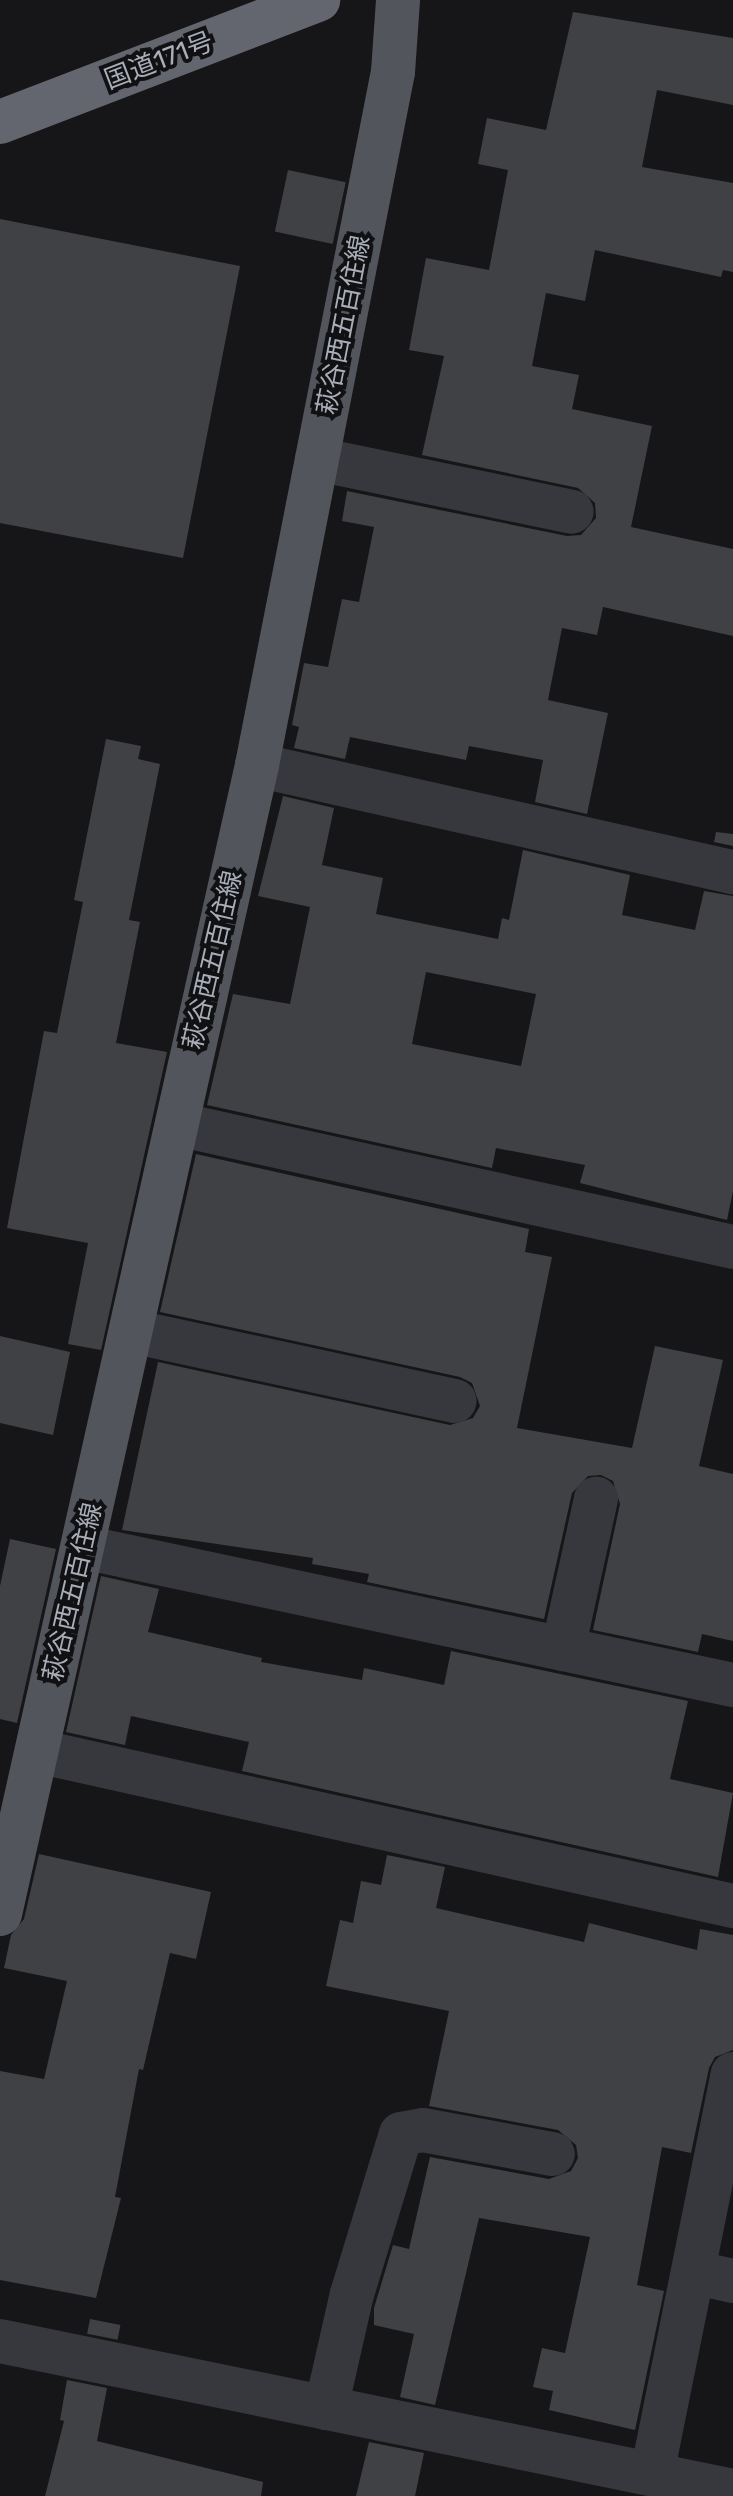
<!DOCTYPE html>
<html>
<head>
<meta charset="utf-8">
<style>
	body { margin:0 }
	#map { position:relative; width:733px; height:2496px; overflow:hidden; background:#161618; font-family:Rubik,"Noto Sans JP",sans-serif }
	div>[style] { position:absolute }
	.building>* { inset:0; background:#404145; transform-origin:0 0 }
	.minor>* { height:44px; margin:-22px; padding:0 22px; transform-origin:22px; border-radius:22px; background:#37383d }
	.major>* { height:44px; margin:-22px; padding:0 22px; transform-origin:22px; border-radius:22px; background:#53555c }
	.highway>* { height:44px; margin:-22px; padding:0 22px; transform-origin:22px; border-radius:22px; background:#63666e }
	span { translate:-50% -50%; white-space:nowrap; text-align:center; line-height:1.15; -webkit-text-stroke:8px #111113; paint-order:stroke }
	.street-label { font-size:26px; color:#a8adb8 }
</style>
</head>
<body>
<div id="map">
	<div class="building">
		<div style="clip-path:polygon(573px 12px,733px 38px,733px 105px,657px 90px,642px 167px,733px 183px,733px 272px,723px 270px,721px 277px,595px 250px,585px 301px,546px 293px,532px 366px,579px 375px,572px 409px,652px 426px,631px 527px,733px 549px,733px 636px,603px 607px,597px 635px,562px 628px,548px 700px,608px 713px,587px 814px,535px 802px,543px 760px,469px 746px,466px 760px,350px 737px,345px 759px,294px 748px,299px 727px,292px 725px,304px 663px,328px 667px,342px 599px,359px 602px,374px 527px,342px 521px,347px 491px,567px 536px,581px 535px,596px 518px,595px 503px,578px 488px,422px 455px,444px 356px,409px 350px,426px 258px,489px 270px,508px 170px,478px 164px,487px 118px,546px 130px)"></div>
		<div style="left:288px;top:170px;width:59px;height:63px;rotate:12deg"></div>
		<div style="clip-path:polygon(0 219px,240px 266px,183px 558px,0 523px)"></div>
		<div style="clip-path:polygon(106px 739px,141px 746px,138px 759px,160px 764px,129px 920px,140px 922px,116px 1043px,167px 1052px,101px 1350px,68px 1344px,88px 1243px,7px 1228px,44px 1031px,57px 1033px,83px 902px,74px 900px)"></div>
		<div style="clip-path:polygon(evenodd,283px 796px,334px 808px,322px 865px,383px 878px,376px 914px,498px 939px,502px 918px,509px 920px,523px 850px,630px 875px,622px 915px,695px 930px,704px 891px,733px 896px,733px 1191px,727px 1220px,580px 1183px,585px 1165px,496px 1148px,492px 1168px,207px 1105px,233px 994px,290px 1004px,310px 907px,258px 896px,283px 796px,426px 972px,536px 994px,521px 1066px,412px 1044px,426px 972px)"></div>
		<div style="clip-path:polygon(716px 832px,733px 834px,733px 846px,714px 842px)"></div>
		<div style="clip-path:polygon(196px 1154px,529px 1229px,525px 1252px,552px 1257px,517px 1428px,632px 1448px,655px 1346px,723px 1360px,699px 1466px,733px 1474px,733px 1641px,702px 1634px,698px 1652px,593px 1630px,620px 1504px,613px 1481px,601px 1475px,588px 1476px,572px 1493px,544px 1619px,367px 1582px,369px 1574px,312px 1564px,313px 1558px,122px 1530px,158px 1362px,450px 1425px,473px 1418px,480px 1406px,472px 1383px,460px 1377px,160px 1312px)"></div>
		<div style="clip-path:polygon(0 1336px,70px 1352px,53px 1435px,0 1423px)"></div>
		<div style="clip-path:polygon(10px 1539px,56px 1549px,17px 1723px,0 1719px,0 1586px)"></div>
		<div style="clip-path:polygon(101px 1576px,159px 1589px,148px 1632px,262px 1658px,261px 1662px,362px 1680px,364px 1668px,444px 1685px,451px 1651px,688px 1701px,670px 1779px,733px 1793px,718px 1877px,242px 1771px,249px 1742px,131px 1716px,125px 1745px,66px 1732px)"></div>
		<div style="clip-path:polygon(39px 1854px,211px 1892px,196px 1959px,170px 1953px,143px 2070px,139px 2069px,115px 2197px,121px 2198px,96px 2298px,0 2280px,0 2071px,44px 2079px,67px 1981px,4px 1968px,11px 1935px,24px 1919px)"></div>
		<div style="clip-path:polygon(387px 1855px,445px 1867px,436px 1908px,584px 1942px,589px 1923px,697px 1950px,700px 1929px,733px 1935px,733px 2050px,715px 2057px,709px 2068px,691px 2153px,662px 2147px,637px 2285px,664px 2291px,635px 2430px,549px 2410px,553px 2391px,533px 2387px,542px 2348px,565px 2353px,590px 2237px,479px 2218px,435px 2405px,400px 2397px,414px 2334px,374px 2325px,374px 2308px,393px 2245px,409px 2249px,430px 2157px,549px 2179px,571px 2171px,578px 2158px,576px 2145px,558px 2130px,429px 2106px,449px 2011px,326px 1986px,340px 1920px,353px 1923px,361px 1881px,381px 1885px)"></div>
		<div style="left:90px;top:2319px;width:31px;height:15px;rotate:11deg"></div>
		<div style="clip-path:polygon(67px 2380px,107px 2388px,97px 2441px,263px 2482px,261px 2496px,45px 2496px,64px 2421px,60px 2420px)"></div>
		<div style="clip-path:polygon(369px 2442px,424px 2453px,415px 2496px,356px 2496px)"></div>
	</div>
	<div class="minor">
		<div style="left:317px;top:459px;width:260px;rotate:11.7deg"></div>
		<div style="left:257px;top:765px;width:488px;rotate:12.7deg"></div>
		<div style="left:177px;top:1124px;width:569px;rotate:12.47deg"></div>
		<div style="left:131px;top:1331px;width:331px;rotate:12.2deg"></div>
		<div style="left:83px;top:1547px;width:664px;rotate:11.99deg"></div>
		<div style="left:563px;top:1649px;width:154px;rotate:-77.6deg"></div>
		<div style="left:37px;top:1751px;width:713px;rotate:12.55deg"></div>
		<div style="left:693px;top:2272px;width:41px;rotate:12.7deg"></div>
		<div style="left:0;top:2341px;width:748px;rotate:11.57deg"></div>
		<div style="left:326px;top:2408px;width:117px;rotate:-77.2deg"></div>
		<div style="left:352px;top:2294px;width:167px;rotate:-73deg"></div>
		<div style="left:401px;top:2134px;width:22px;rotate:-10deg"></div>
		<div style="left:423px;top:2130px;width:132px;rotate:10.5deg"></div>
		<div style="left:652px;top:2474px;width:408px;rotate:-78.6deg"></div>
	</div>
	<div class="major">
		<div style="left:0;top:1914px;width:1177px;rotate:-77.39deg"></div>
		<div style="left:257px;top:765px;width:706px;rotate:-78.9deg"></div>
		<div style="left:393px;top:72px;width:72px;rotate:-86deg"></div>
	</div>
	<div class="highway">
		<div style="left:0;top:122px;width:341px;rotate:-21deg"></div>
	</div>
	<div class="street-label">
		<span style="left:159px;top:61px;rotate:-21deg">国道171号</span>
		<span style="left:344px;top:325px;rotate:-79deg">萩谷西五百住線</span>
		<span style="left:213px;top:960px;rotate:-77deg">萩谷西五百住線</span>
		<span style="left:73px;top:1592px;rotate:-77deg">萩谷西五百住線</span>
	</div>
</div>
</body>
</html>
